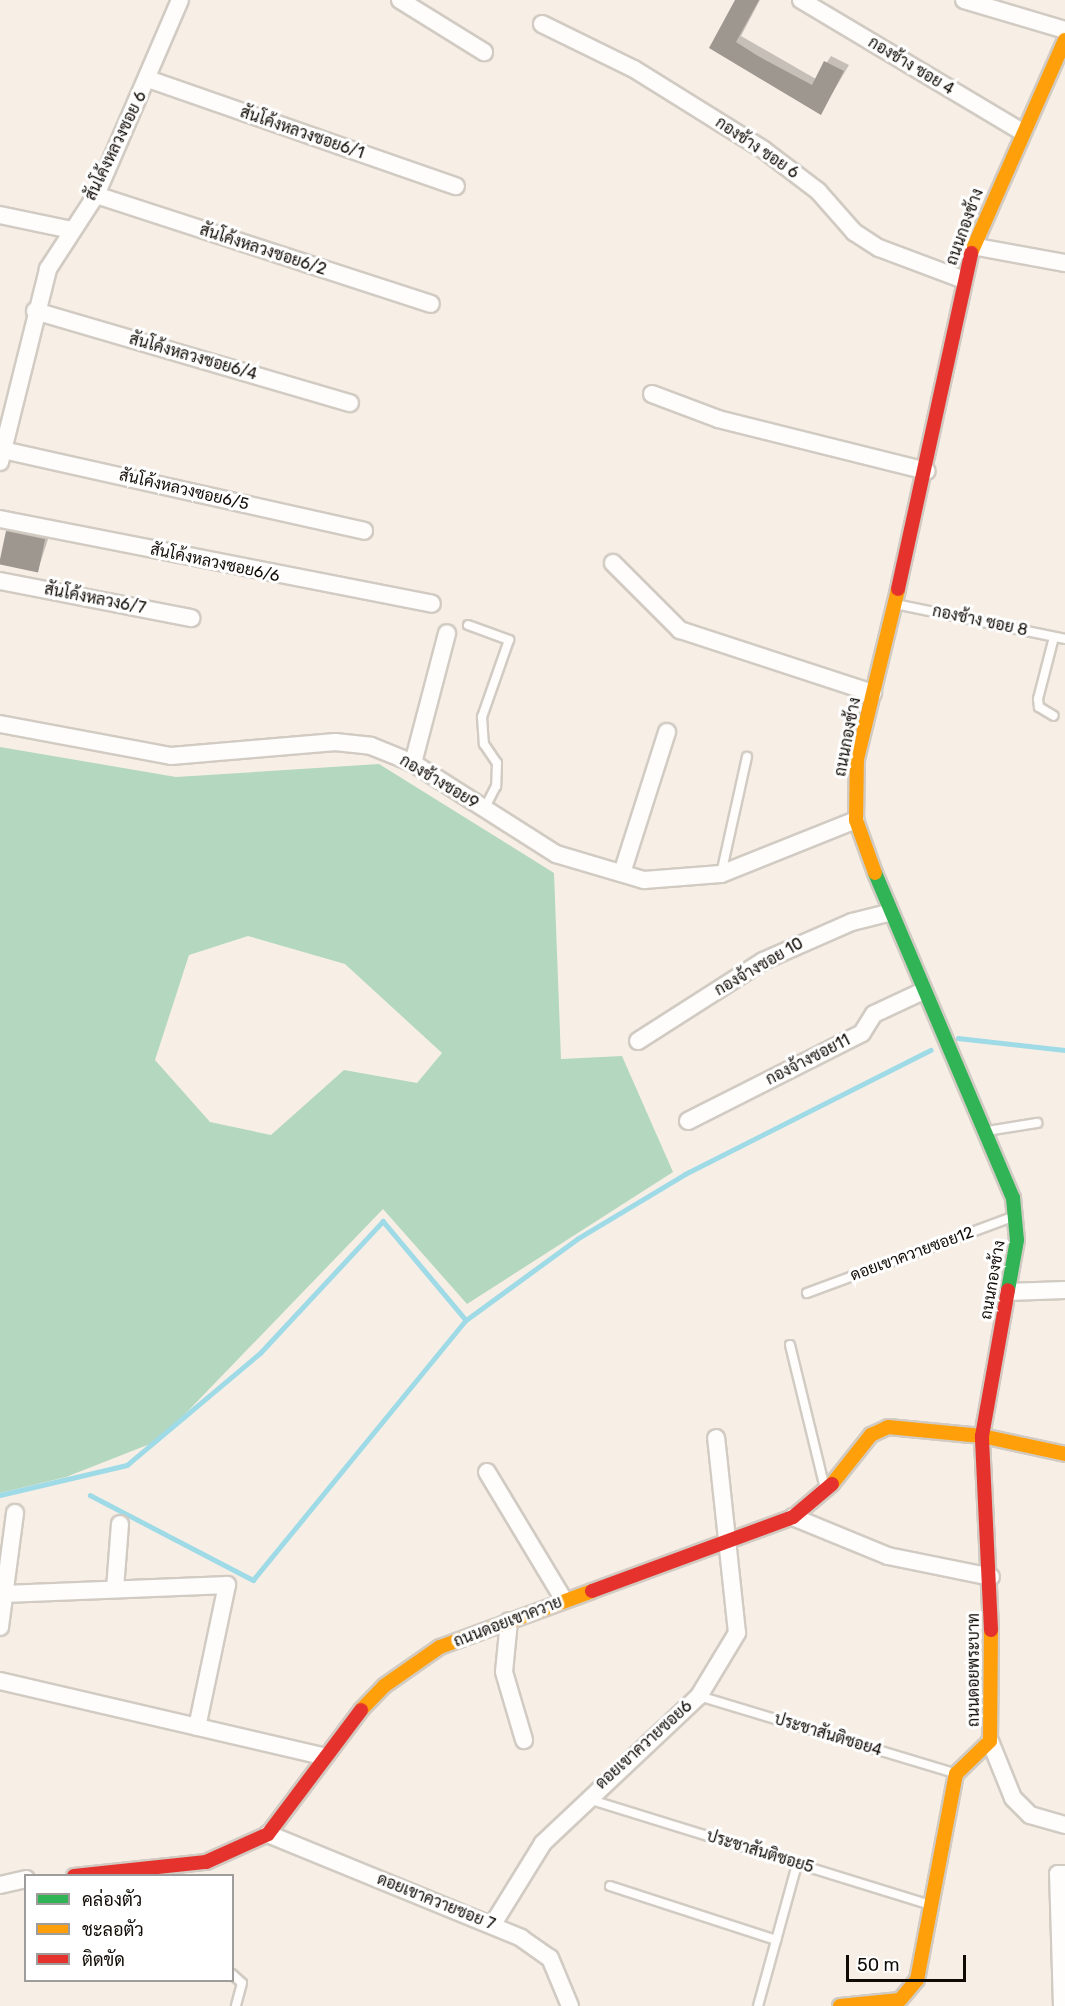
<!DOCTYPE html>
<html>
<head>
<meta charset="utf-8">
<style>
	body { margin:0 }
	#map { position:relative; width:1065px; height:2006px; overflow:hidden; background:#f7efe6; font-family:Rubik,Sarabun,sans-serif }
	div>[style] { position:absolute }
	.forest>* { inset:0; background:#b3d7bf }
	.shadow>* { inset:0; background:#0003 }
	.stream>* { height:4.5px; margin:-2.25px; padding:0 2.25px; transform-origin:2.25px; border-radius:2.25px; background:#9fdae7 }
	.building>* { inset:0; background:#9d9790; transform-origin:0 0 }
	.roads { filter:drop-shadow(2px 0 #d1cbc3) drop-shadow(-2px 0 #d1cbc3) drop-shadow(0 2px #d1cbc3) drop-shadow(0 -2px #d1cbc3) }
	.lane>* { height:8px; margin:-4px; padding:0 4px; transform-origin:4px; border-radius:4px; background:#fefdfb }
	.street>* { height:16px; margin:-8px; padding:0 8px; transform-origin:8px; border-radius:8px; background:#fefdfb }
	.fast>* { height:14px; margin:-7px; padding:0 7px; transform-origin:7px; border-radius:7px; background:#30b455 }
	.slow>* { height:14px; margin:-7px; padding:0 7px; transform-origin:7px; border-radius:7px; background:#ff9f0a }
	.jam>* { height:14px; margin:-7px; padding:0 7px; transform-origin:7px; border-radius:7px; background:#e5322d }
	span { translate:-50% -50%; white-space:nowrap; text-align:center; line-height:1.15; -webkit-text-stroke:6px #fff; paint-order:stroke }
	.street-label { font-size:16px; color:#100b05 }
	.legend { position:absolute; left:24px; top:1874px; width:210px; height:108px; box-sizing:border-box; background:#fff; border:2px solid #9f9d9b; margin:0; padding:8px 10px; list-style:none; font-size:18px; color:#100b05 }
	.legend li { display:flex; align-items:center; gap:12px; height:30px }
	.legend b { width:30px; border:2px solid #9f9d9b }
	.scale { position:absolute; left:846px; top:1955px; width:120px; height:27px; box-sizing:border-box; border:3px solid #100b05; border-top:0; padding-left:8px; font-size:18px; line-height:21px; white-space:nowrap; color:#100b05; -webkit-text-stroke:4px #fff; paint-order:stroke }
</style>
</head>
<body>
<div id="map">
	<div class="forest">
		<div style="clip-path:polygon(evenodd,0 747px,176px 777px,379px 764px,554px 873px,561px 1059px,622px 1056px,673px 1172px,467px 1304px,383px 1209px,160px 1440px,66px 1477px,0 1493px,0 747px,248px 936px,345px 964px,442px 1053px,417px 1083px,344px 1070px,271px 1135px,210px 1122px,155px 1060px,189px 955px,248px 936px)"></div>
	</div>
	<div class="shadow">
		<div style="clip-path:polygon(737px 0,760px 0,741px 36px,816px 79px,831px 56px,849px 65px,820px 114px,711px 48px)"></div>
		<div style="clip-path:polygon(13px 526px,50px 533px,38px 570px,7px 532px)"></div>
	</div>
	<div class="stream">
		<div style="left:958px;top:1038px;width:108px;rotate:6.4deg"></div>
		<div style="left:0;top:1495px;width:130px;rotate:-13.3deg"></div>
		<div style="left:127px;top:1465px;width:174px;rotate:-40.1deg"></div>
		<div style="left:260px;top:1353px;width:180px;rotate:-47deg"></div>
		<div style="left:383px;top:1221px;width:129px;rotate:50deg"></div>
		<div style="left:90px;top:1495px;width:184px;rotate:27.5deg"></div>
		<div style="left:253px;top:1580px;width:336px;rotate:-50.7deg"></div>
		<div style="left:466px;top:1320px;width:137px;rotate:-36.1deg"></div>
		<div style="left:577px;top:1239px;width:126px;rotate:-31deg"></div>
		<div style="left:685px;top:1174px;width:275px;rotate:-26.8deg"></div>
	</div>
	<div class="building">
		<div style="clip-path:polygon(735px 0,759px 0,736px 42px,758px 56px,812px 85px,824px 61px,844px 71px,821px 115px,709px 48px)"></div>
		<div style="left:6px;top:531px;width:40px;height:34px;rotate:12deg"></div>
	</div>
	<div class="roads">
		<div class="lane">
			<div style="left:895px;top:604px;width:174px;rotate:11.6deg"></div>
			<div style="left:468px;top:625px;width:44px;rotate:20.1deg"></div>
			<div style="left:509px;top:640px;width:82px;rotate:109.3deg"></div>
			<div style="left:482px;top:717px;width:27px;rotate:86deg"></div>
			<div style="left:484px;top:744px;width:23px;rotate:56deg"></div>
			<div style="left:497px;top:763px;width:23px;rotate:92deg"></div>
			<div style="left:496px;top:786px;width:27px;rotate:117deg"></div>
			<div style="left:1054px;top:637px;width:64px;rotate:104.5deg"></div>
			<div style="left:1038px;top:699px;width:8px;rotate:83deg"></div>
			<div style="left:1039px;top:707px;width:17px;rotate:31deg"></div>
			<div style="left:721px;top:874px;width:120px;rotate:-77.5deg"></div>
			<div style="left:987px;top:1131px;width:51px;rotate:-9.1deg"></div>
			<div style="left:807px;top:1293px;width:219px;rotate:-20.3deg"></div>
			<div style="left:790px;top:1345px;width:148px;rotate:76.3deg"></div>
			<div style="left:699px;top:1696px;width:266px;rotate:16.8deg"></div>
			<div style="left:588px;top:1799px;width:362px;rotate:17.2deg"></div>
			<div style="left:610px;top:1886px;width:175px;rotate:18deg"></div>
			<div style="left:232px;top:1974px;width:13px;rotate:42deg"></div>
			<div style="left:242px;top:1983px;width:24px;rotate:105deg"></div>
			<div style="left:758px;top:2006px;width:147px;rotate:-74.6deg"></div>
		</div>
		<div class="street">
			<div style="left:400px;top:0;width:99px;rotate:31.8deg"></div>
			<div style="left:801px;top:0;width:256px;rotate:30.8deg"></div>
			<div style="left:964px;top:0;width:105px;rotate:16.5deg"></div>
			<div style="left:542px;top:24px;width:102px;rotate:26.1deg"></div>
			<div style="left:634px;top:69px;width:153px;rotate:31.9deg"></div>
			<div style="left:764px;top:150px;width:68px;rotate:37.2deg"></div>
			<div style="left:818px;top:191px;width:55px;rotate:48.7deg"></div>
			<div style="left:854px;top:232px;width:30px;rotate:33deg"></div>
			<div style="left:879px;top:248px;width:91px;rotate:20.6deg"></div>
			<div style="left:148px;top:79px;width:326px;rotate:19.2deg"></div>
			<div style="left:96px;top:195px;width:352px;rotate:18deg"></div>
			<div style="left:0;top:215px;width:73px;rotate:11.9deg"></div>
			<div style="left:972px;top:246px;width:95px;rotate:10.4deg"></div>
			<div style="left:35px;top:311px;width:328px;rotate:16.3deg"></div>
			<div style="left:652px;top:394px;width:71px;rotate:20.7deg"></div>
			<div style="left:718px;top:419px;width:215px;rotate:14deg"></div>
			<div style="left:3px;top:450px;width:370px;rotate:12.6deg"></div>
			<div style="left:0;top:462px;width:199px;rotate:-76deg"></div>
			<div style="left:48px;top:269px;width:88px;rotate:-57deg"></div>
			<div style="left:96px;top:195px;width:212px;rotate:-66.7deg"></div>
			<div style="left:0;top:519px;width:440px;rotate:11.1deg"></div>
			<div style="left:613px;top:563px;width:95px;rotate:45deg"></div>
			<div style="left:680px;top:630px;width:203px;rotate:18.1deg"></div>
			<div style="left:0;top:581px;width:195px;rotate:11deg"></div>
			<div style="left:0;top:724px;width:174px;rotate:10.6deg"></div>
			<div style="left:171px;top:756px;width:165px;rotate:-4.9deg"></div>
			<div style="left:335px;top:742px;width:36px;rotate:6deg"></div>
			<div style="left:371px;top:746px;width:45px;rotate:22deg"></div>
			<div style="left:413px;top:763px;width:169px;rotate:32.5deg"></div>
			<div style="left:556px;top:854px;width:92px;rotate:16.5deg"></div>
			<div style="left:644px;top:880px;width:77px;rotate:-4.5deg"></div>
			<div style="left:721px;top:874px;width:145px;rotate:-21.8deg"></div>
			<div style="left:413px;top:763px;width:134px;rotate:-75.3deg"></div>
			<div style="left:622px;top:873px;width:148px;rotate:-72.3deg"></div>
			<div style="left:638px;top:1041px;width:148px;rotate:-32.6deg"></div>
			<div style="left:763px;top:961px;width:97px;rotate:-23.7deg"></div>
			<div style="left:852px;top:922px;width:38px;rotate:-14deg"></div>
			<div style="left:688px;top:1121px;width:195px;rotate:-26.8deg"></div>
			<div style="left:862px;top:1033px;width:22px;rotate:-58deg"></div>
			<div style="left:874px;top:1014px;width:52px;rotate:-25.1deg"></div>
			<div style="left:1008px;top:1292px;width:57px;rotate:-2deg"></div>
			<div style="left:487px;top:1472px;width:149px;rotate:59deg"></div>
			<div style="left:793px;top:1517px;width:103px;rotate:22.3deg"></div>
			<div style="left:888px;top:1556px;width:105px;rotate:11.5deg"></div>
			<div style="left:115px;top:1589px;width:65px;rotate:-85.6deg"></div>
			<div style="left:4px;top:1594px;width:223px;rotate:-2.3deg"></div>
			<div style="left:227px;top:1585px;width:145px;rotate:101.9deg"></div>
			<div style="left:509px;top:1621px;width:51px;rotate:95.6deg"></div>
			<div style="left:504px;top:1672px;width:71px;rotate:73.6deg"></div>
			<div style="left:0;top:1627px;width:115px;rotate:-82.5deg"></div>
			<div style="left:0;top:1681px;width:332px;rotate:13.1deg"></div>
			<div style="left:990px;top:1741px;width:61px;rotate:68deg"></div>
			<div style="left:1013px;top:1798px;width:24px;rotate:45deg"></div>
			<div style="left:1030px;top:1815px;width:36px;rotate:16deg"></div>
			<div style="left:268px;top:1834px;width:274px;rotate:22.3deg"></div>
			<div style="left:521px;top:1938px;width:35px;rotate:35deg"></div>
			<div style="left:550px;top:1958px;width:52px;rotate:67.4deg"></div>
			<div style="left:0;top:1885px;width:27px;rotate:-13deg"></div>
			<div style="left:493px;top:1924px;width:95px;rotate:-58.3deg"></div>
			<div style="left:543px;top:1843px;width:214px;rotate:-43.3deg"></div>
			<div style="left:699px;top:1696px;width:74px;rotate:-58.9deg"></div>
			<div style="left:737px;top:1633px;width:196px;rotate:-96.1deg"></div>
			<div style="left:1062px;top:2006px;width:132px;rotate:-91.7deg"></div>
			<div style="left:1058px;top:1874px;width:7px"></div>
		</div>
		<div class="fast">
			<div style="left:875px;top:873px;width:353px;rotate:67deg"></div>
			<div style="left:1013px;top:1198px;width:42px;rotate:84.6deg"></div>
			<div style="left:1017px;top:1240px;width:51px;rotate:100.2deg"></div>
		</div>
		<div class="slow">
			<div style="left:971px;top:253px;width:233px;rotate:-66.2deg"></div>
			<div style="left:875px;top:873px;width:56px;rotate:-109.7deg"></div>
			<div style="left:856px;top:820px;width:61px;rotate:-89.1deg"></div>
			<div style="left:857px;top:759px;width:175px;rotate:-76.4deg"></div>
			<div style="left:832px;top:1484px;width:63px;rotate:-51.5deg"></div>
			<div style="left:871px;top:1435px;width:19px;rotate:-25deg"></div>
			<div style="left:888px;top:1427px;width:94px;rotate:5.5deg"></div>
			<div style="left:982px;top:1436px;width:85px;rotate:12.2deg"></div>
			<div style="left:361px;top:1710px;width:33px;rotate:-46deg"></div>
			<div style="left:384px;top:1686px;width:68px;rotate:-34.9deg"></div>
			<div style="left:440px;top:1647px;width:162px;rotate:-20.2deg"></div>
			<div style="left:840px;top:2006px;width:60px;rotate:-5.7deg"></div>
			<div style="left:900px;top:2000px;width:26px;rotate:-50deg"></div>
			<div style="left:917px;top:1980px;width:210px;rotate:-79.3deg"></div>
			<div style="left:956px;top:1774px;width:47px;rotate:-44.1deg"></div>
			<div style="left:990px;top:1741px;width:111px;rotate:-89.5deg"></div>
		</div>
		<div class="jam">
			<div style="left:898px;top:589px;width:344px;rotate:-77.7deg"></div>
			<div style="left:592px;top:1591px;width:214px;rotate:-20.2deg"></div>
			<div style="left:793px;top:1517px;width:51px;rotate:-40.2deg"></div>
			<div style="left:991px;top:1630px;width:194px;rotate:-92.7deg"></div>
			<div style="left:982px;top:1436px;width:148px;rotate:-79.9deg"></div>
			<div style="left:74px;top:1876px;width:133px;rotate:-6.1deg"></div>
			<div style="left:206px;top:1862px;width:68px;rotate:-24.3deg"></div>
			<div style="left:268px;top:1834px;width:155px;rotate:-53.1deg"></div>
		</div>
	</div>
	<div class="street-label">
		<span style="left:911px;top:66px;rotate:31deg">กองช้าง ซอย 4</span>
		<span style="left:302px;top:133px;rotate:19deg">สันโค้งหลวงซอย6/1</span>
		<span style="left:116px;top:146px;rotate:-64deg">สันโค้งหลวงซอย 6</span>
		<span style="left:757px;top:148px;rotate:34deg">กองช้าง ซอย 6</span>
		<span style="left:965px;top:227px;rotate:-70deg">ถนนกองช้าง</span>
		<span style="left:263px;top:250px;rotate:18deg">สันโค้งหลวงซอย6/2</span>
		<span style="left:193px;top:357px;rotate:16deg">สันโค้งหลวงซอย6/4</span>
		<span style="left:184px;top:490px;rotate:13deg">สันโค้งหลวงซอย6/5</span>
		<span style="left:215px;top:563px;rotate:12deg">สันโค้งหลวงซอย6/6</span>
		<span style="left:95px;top:599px;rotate:11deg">สันโค้งหลวง6/7</span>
		<span style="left:980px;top:621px;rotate:12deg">กองช้าง ซอย 8</span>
		<span style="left:848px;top:737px;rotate:-79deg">ถนนกองช้าง</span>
		<span style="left:439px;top:782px;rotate:31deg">กองช้างซอย9</span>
		<span style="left:759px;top:967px;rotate:-30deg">กองจ้างซอย 10</span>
		<span style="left:808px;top:1060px;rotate:-27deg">กองจ้างซอย11</span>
		<span style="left:912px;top:1254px;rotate:-20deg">ดอยเขาควายซอย12</span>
		<span style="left:993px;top:1280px;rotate:-80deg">ถนนกองช้าง</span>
		<span style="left:508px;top:1622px;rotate:-21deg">ถนนดอยเขาควาย</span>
		<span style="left:974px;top:1670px;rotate:-90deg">ถนนดอยพระบาท</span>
		<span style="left:828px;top:1735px;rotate:17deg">ประชาสันติซอย4</span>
		<span style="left:644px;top:1745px;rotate:-42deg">ดอยเขาควายซอย6</span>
		<span style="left:760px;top:1852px;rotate:17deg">ประชาสันติซอย5</span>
		<span style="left:436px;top:1902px;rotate:22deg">ดอยเขาควายซอย 7</span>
	</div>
	<ul class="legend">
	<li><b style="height:8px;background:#30b455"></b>คล่องตัว</li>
	<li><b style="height:8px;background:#ff9f0a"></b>ชะลอตัว</li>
	<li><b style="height:8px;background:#e5322d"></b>ติดขัด</li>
	</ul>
	<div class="scale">50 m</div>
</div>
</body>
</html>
